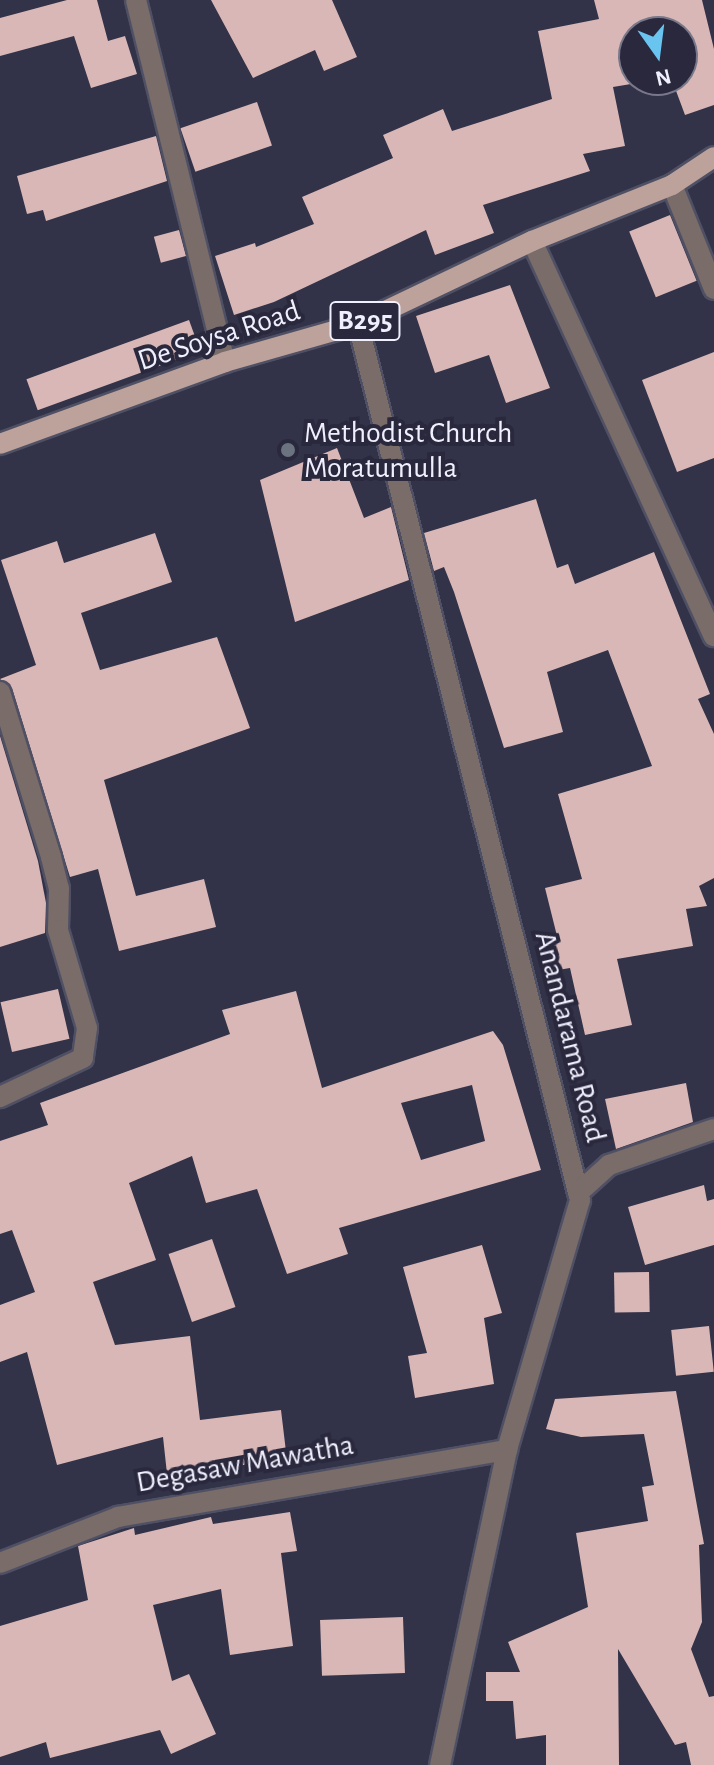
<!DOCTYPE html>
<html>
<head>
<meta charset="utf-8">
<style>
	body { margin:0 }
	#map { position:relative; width:714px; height:1765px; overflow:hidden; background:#323248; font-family:"Alegreya Sans",sans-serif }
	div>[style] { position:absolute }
	.building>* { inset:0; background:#d8b7b6; transform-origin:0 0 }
	.roads { filter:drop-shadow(2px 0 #505065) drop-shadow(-2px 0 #505065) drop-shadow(0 2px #505065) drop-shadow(0 -2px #505065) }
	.minor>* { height:20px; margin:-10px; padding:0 10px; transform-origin:10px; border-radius:10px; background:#796c69 }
	.major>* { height:20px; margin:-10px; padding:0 10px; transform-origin:10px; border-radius:10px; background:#bca29b }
	.dots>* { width:22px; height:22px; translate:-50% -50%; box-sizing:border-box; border:4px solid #29283d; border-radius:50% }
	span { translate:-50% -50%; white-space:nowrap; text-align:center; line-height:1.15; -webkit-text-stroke:8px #29283d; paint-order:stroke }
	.shield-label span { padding:2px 6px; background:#29283d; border:2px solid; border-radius:6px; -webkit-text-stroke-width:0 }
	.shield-label { font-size:28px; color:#efeffd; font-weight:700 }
	.street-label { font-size:30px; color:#efeffd }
	.poi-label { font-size:30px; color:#efeffd }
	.left { translate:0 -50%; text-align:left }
	.north { position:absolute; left:618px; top:16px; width:80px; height:80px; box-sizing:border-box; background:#29283d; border:2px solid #78788a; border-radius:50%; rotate:166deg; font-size:22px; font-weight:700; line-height:32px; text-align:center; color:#efeffd }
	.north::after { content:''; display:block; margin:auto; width:28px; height:36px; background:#69c4f0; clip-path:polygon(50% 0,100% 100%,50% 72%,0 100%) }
</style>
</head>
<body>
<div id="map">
	<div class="building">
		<div style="clip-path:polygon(67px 0,97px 0,108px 41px,125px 36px,137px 74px,91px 88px,74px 36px,0 56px,0 18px)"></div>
		<div style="clip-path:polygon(211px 0,332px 0,357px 57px,324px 71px,315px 50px,253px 78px)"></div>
		<div style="clip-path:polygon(594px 0,702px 0,714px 49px,714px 105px,685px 115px,672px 80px,682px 80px,682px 32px,634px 32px,634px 80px,655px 80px,613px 87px,625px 146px,583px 154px,590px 171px,483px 205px,494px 233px,435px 255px,426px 230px,274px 302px,234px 315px,215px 256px,255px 243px,256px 247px,314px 224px,302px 197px,393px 158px,383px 135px,443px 109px,452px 131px,552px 99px,538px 31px,599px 19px)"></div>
		<div style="left:257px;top:102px;width:46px;height:81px;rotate:71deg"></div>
		<div style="clip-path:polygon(156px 136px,167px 181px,46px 221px,43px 210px,27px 214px,17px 176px)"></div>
		<div style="left:670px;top:215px;width:71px;height:44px;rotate:68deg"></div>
		<div style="left:179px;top:230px;width:27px;height:26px;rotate:75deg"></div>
		<div style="clip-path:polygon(510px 285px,550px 388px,506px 403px,489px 355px,435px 373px,416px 316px)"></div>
		<div style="left:189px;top:320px;width:33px;height:173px;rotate:70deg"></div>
		<div style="clip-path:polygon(714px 352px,714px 458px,677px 472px,642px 380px)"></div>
		<div style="clip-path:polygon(337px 448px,364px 518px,391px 507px,409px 580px,295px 622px,260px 480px)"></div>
		<div style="clip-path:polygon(536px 499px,557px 568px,568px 564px,575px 584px,654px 552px,710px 694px,698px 699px,714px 734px,714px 878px,699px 886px,707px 906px,686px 909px,693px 946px,617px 959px,632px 1025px,585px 1035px,570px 968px,558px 970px,553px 941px,558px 940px,545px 888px,582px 879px,558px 794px,652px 766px,608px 650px,547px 672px,563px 732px,504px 748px,454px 592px,444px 567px,434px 571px,424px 533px)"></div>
		<div style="clip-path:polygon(155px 533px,172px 582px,81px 613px,100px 670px,217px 637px,250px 728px,104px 780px,136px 896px,204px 879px,216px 927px,119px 951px,98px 869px,70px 877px,12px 688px,0 679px,36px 665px,1px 560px,57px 541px,64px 563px)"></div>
		<div style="clip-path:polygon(0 736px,38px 861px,46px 903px,45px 933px,0 947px)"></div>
		<div style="left:58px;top:989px;width:51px;height:59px;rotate:77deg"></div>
		<div style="clip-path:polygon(evenodd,296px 991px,322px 1088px,493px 1031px,503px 1045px,541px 1170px,339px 1228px,348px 1254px,287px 1274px,257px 1189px,206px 1203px,192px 1156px,129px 1183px,156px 1260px,93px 1282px,115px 1345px,190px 1336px,200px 1420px,281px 1410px,287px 1460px,167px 1474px,163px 1437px,57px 1465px,27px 1352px,0 1362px,0 1305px,35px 1292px,12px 1230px,0 1234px,0 1141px,48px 1125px,40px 1103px,230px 1034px,222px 1010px,296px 991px,472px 1085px,485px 1141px,421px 1160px,401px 1103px,472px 1085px)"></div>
		<div style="clip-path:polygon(686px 1083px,693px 1122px,616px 1149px,605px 1099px)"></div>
		<div style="clip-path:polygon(704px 1185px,707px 1201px,714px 1199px,714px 1245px,645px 1265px,628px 1207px)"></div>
		<div style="left:212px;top:1239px;width:72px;height:46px;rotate:71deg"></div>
		<div style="clip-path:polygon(482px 1245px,502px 1313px,484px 1318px,494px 1384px,415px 1398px,408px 1356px,427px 1353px,403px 1267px)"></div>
		<div style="left:649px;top:1272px;width:40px;height:35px;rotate:89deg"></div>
		<div style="left:709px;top:1326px;width:46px;height:38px;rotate:84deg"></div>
		<div style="clip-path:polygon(676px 1391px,704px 1544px,699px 1545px,702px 1622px,691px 1649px,709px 1697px,714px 1696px,714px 1765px,691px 1765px,686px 1742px,675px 1745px,618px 1649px,619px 1765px,546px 1765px,546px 1735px,516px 1739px,513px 1701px,486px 1701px,486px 1672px,520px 1672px,508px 1642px,588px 1607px,576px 1533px,648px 1521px,642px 1487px,654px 1485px,644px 1434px,581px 1437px,546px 1429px,555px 1399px)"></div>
		<div style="clip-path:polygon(290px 1512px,297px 1551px,281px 1553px,293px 1646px,230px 1655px,221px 1589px,153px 1605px,172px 1681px,189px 1674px,216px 1734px,171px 1754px,160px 1730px,50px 1758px,46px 1742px,0 1757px,0 1626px,88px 1600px,78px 1546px,134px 1528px,135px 1535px,211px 1517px,213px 1524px)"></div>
		<div style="left:403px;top:1617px;width:56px;height:83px;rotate:88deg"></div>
	</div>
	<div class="roads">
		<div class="minor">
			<div style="left:136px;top:0;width:373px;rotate:76.2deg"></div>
			<div style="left:672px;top:185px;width:112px;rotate:68deg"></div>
			<div style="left:532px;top:241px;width:435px;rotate:65.3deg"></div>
			<div style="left:358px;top:324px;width:904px;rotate:75.78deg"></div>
			<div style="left:580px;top:1200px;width:260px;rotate:106.3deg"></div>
			<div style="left:507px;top:1450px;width:322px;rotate:102deg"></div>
			<div style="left:0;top:692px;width:173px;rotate:72.8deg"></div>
			<div style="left:51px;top:857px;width:32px;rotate:76deg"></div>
			<div style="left:59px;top:888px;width:42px;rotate:91.4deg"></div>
			<div style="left:58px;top:930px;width:102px;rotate:73.5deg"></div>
			<div style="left:87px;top:1028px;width:30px;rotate:98deg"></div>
			<div style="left:83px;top:1058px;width:92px;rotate:154.8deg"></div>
			<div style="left:578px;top:1193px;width:42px;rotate:-42.1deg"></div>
			<div style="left:609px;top:1165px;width:111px;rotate:-18.9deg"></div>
			<div style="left:0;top:1563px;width:127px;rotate:-21.3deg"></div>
			<div style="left:118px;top:1517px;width:395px;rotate:-9.8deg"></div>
		</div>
		<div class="major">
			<div style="left:0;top:444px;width:239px;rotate:-20deg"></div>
			<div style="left:225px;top:362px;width:138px;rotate:-15.9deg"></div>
			<div style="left:358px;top:324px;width:193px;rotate:-25.5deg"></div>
			<div style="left:532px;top:241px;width:151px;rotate:-21.8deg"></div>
			<div style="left:672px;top:185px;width:50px;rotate:-33.7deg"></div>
		</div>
	</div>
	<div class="dots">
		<div style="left:288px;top:450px;background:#6b7280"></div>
	</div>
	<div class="shield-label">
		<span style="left:365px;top:321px">B295</span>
	</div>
	<div class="street-label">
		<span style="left:219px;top:336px;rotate:-18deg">De Soysa Road</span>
		<span style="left:570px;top:1037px;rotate:76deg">Anandarama Road</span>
		<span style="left:245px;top:1464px;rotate:-10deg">Degasaw Mawatha</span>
	</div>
	<div class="poi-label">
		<span class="left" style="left:304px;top:450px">Methodist Church<br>Moratumulla</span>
	</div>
	<div class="north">N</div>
</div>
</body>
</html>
